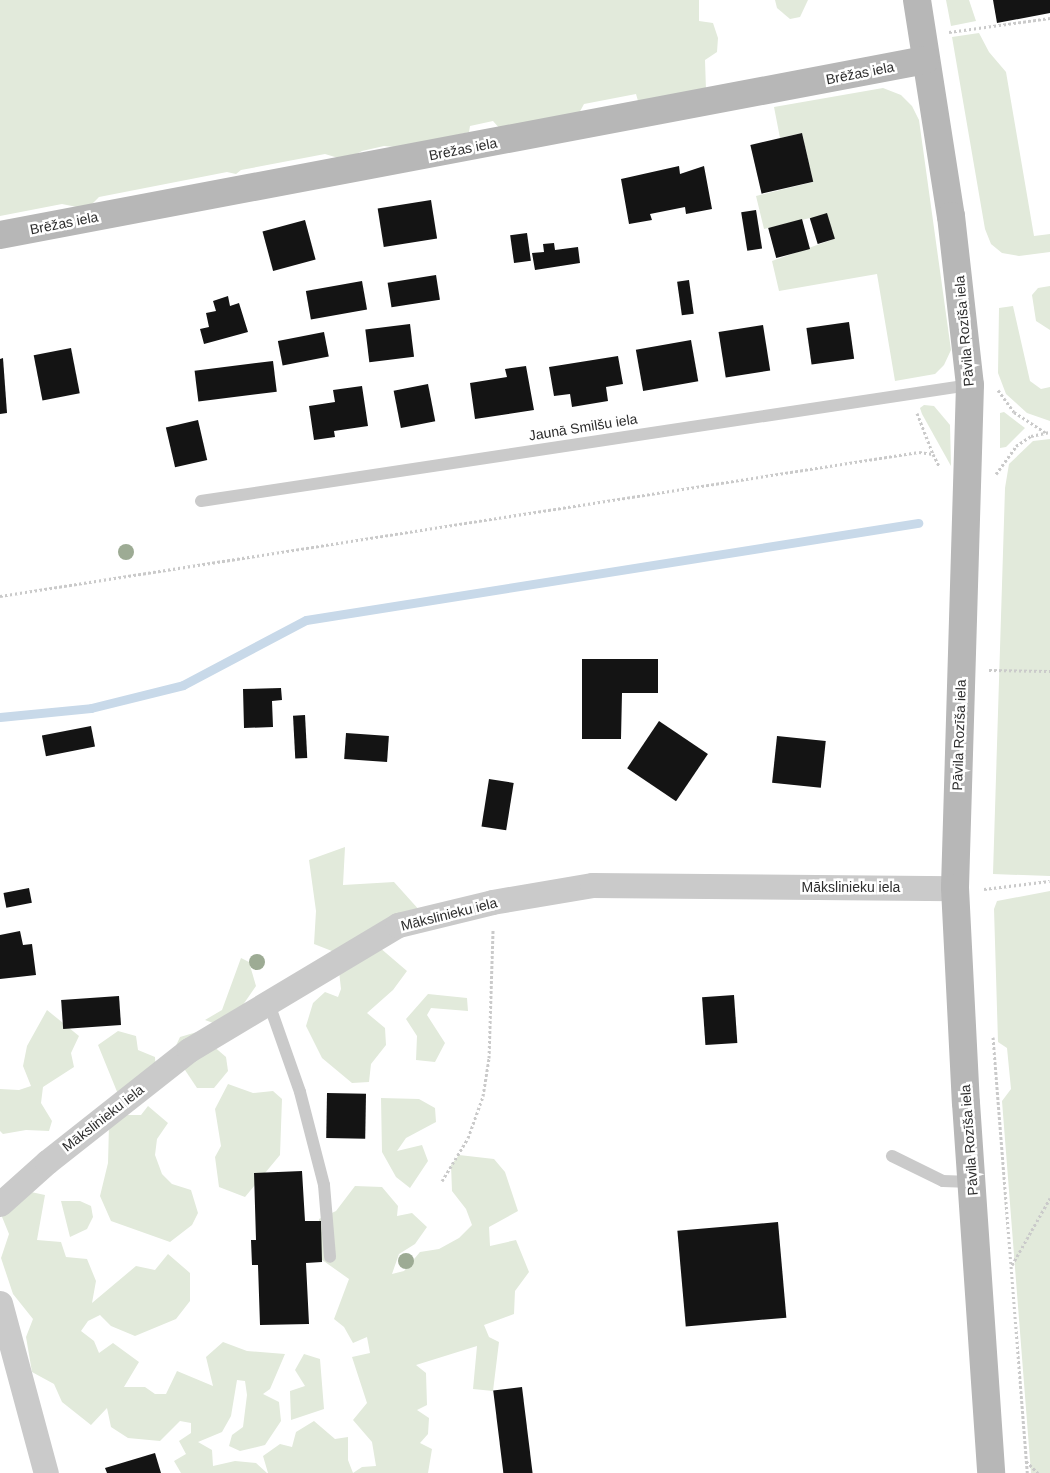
<!DOCTYPE html>
<html>
<head>
<meta charset="utf-8">
<style>
	body { margin:0 }
	#map { position:relative; width:1050px; height:1473px; overflow:hidden; background:#fff; font-family:Arial,sans-serif }
	div>[style] { position:absolute }
	.green>* { inset:0; background:#e2eadb }
	.stream>* { height:9px; margin:-4.5px; padding:0 4.5px; transform-origin:4.5px; border-radius:4.5px; background:#c8d9e9 }
	.building>* { inset:0; background:#141414; transform-origin:0 0 }
	.path>* { height:3px; margin-top:-1.5px; transform-origin:0; background:repeating-linear-gradient(90deg,#cacaca 0 2.5px,transparent 0 5px) }
	.lane>* { height:12px; margin:-6px; padding:0 6px; transform-origin:6px; border-radius:6px; background:#cacaca }
	.street>* { height:25px; margin:-12.5px; padding:0 12.5px; transform-origin:12.5px; border-radius:12.5px; background:#cacaca }
	.secondary>* { height:28px; margin:-14px; padding:0 14px; transform-origin:14px; border-radius:14px; background:#b7b7b7 }
	.trees>* { width:16px; height:16px; margin:-8px; border-radius:50%; background:#9dab94 }
	span { translate:-50% -50%; white-space:nowrap; text-align:center; line-height:1.15; -webkit-text-stroke:5px #fff; paint-order:stroke }
	.street-label { font-size:14px; color:#2d2d2d }
</style>
</head>
<body>
<div id="map">
	<div class="green">
		<div style="clip-path:polygon(0 0,699px 0,699px 21px,713px 23px,718px 38px,717px 52px,705px 60px,706px 90px,638px 101px,636px 94px,584px 104px,577px 117px,501px 130px,493px 121px,470px 126px,469px 132px,405px 148px,384px 146px,362px 151px,345px 160px,325px 154px,241px 170px,236px 174px,227px 172px,99px 197px,87px 209px,62px 204px,0 216px)"></div>
		<div style="clip-path:polygon(775px 0,808px 0,800px 17px,790px 19px,777px 8px)"></div>
		<div style="clip-path:polygon(946px 0,969px 0,976px 21px,951px 26px)"></div>
		<div style="clip-path:polygon(979px 33px,989px 52px,1006px 72px,1034px 236px,1050px 234px,1050px 252px,1019px 256px,1002px 253px,991px 244px,985px 229px,952px 37px)"></div>
		<div style="clip-path:polygon(883px 88px,901px 95px,912px 106px,919px 120px,951px 350px,944px 365px,935px 374px,895px 381px,877px 274px,779px 291px,772px 261px,834px 239px,810px 218px,764px 229px,756px 196px,813px 182px,802px 133px,780px 138px,774px 107px)"></div>
		<div style="clip-path:polygon(1050px 286px,1050px 330px,1036px 321px,1032px 295px,1038px 288px)"></div>
		<div style="clip-path:polygon(1013px 306px,1030px 381px,1041px 389px,1050px 387px,1050px 421px,1027px 413px,1006px 394px,998px 373px,999px 308px)"></div>
		<div style="clip-path:polygon(924px 405px,934px 406px,950px 425px,951px 466px,922px 414px,920px 408px)"></div>
		<div style="clip-path:polygon(1004px 412px,1025px 428px,1006px 447px,1000px 448px,1000px 413px)"></div>
		<div style="clip-path:polygon(1050px 439px,1050px 876px,993px 874px,1005px 488px,1009px 464px,1033px 441px)"></div>
		<div style="clip-path:polygon(345px 847px,343px 885px,394px 882px,421px 912px,379px 947px,407px 971px,393px 990px,367px 1013px,385px 1028px,386px 1045px,371px 1064px,369px 1082px,352px 1083px,322px 1058px,306px 1026px,313px 1003px,325px 992px,338px 997px,341px 989px,337px 953px,314px 944px,316px 911px,309px 860px)"></div>
		<div style="clip-path:polygon(1050px 891px,1050px 1473px,1031px 1473px,1002px 1101px,1011px 1089px,1007px 1048px,998px 1042px,994px 909px,997px 901px)"></div>
		<div style="clip-path:polygon(241px 958px,249px 962px,256px 986px,238px 1012px,216px 1024px,205px 1020px,222px 1010px)"></div>
		<div style="clip-path:polygon(428px 994px,467px 998px,468px 1011px,431px 1008px,427px 1015px,445px 1043px,435px 1062px,416px 1060px,417px 1036px,406px 1019px)"></div>
		<div style="clip-path:polygon(47px 1010px,79px 1036px,71px 1053px,74px 1067px,43px 1087px,41px 1103px,52px 1121px,49px 1131px,26px 1130px,3px 1134px,0 1131px,0 1089px,19px 1090px,31px 1086px,23px 1066px,27px 1046px)"></div>
		<div style="clip-path:polygon(118px 1031px,136px 1036px,138px 1050px,155px 1057px,157px 1091px,120px 1099px,98px 1045px)"></div>
		<div style="clip-path:polygon(197px 1032px,226px 1057px,228px 1071px,214px 1088px,197px 1088px,173px 1052px,180px 1037px)"></div>
		<div style="clip-path:polygon(228px 1084px,253px 1093px,273px 1091px,282px 1099px,280px 1155px,245px 1197px,219px 1187px,215px 1157px,221px 1146px,215px 1109px)"></div>
		<div style="clip-path:polygon(381px 1098px,419px 1099px,435px 1108px,436px 1122px,406px 1138px,397px 1151px,422px 1145px,428px 1161px,410px 1188px,396px 1177px,382px 1152px)"></div>
		<div style="clip-path:polygon(148px 1106px,168px 1123px,157px 1139px,155px 1155px,162px 1174px,172px 1184px,191px 1190px,198px 1213px,192px 1225px,170px 1242px,111px 1221px,100px 1196px,108px 1163px,109px 1125px,122px 1115px,141px 1115px)"></div>
		<div style="clip-path:polygon(459px 1155px,494px 1159px,505px 1172px,518px 1211px,489px 1227px,490px 1246px,516px 1240px,529px 1272px,515px 1291px,514px 1314px,484px 1325px,489px 1337px,499px 1342px,493px 1391px,473px 1389px,477px 1346px,416px 1365px,426px 1373px,427px 1405px,417px 1410px,429px 1418px,428px 1434px,420px 1443px,432px 1449px,428px 1473px,353px 1473px,362px 1467px,376px 1466px,372px 1442px,353px 1420px,367px 1403px,352px 1357px,370px 1353px,367px 1337px,353px 1343px,344px 1327px,334px 1319px,349px 1279px,318px 1257px,319px 1219px,336px 1211px,355px 1186px,382px 1187px,398px 1206px,397px 1216px,412px 1213px,427px 1227px,415px 1244px,399px 1254px,392px 1274px,404px 1271px,420px 1252px,439px 1249px,459px 1238px,472px 1225px,466px 1209px,452px 1191px,451px 1165px)"></div>
		<div style="clip-path:polygon(17px 1189px,45px 1195px,37px 1240px,61px 1242px,66px 1257px,87px 1259px,96px 1281px,92px 1303px,136px 1266px,155px 1270px,168px 1254px,190px 1273px,190px 1301px,176px 1319px,135px 1336px,111px 1326px,100px 1315px,88px 1321px,81px 1331px,94px 1341px,99px 1353px,113px 1343px,139px 1362px,124px 1387px,145px 1387px,155px 1394px,166px 1394px,177px 1371px,213px 1386px,206px 1357px,223px 1342px,247px 1351px,285px 1354px,270px 1389px,263px 1394px,279px 1402px,281px 1421px,265px 1445px,240px 1451px,229px 1446px,232px 1435px,243px 1427px,247px 1395px,245px 1381px,237px 1380px,231px 1416px,222px 1432px,198px 1442px,212px 1450px,213px 1466px,235px 1461px,256px 1463px,267px 1473px,181px 1473px,174px 1461px,186px 1454px,179px 1441px,191px 1433px,191px 1423px,180px 1421px,160px 1441px,128px 1438px,111px 1427px,107px 1408px,91px 1425px,62px 1402px,54px 1384px,32px 1372px,26px 1337px,33px 1319px,13px 1294px,1px 1258px,9px 1234px,0 1212px)"></div>
		<div style="clip-path:polygon(61px 1201px,80px 1201px,91px 1206px,93px 1217px,87px 1229px,70px 1237px)"></div>
		<div style="clip-path:polygon(304px 1354px,320px 1359px,324px 1409px,291px 1420px,290px 1391px,305px 1386px,295px 1370px)"></div>
		<div style="clip-path:polygon(314px 1421px,335px 1439px,348px 1437px,348px 1460px,353px 1473px,268px 1473px,263px 1456px,280px 1444px,292px 1447px,296px 1432px)"></div>
	</div>
	<div class="stream">
		<div style="left:0;top:717px;width:91px;rotate:-5.6deg"></div>
		<div style="left:91px;top:708px;width:95px;rotate:-14deg"></div>
		<div style="left:183px;top:685px;width:139px;rotate:-27.9deg"></div>
		<div style="left:306px;top:620px;width:620px;rotate:-9.01deg"></div>
	</div>
	<div class="building">
		<div style="clip-path:polygon(993px 0,1050px 0,1050px 13px,997px 23px)"></div>
		<div style="left:802px;top:133px;width:50px;height:53px;rotate:77deg"></div>
		<div style="clip-path:polygon(679px 166px,680px 174px,704px 166px,712px 209px,686px 214px,685px 207px,650px 214px,652px 220px,629px 224px,621px 179px)"></div>
		<div style="left:431px;top:200px;width:39px;height:54px;rotate:81deg"></div>
		<div style="left:756px;top:210px;width:39px;height:15px;rotate:81deg"></div>
		<div style="left:827px;top:213px;width:27px;height:18px;rotate:73deg"></div>
		<div style="left:802px;top:219px;width:31px;height:35px;rotate:75deg"></div>
		<div style="left:305px;top:220px;width:41px;height:44px;rotate:75deg"></div>
		<div style="left:527px;top:233px;width:28px;height:17px;rotate:82deg"></div>
		<div style="clip-path:polygon(554px 243px,555px 250px,578px 247px,580px 263px,535px 270px,532px 253px,544px 252px,543px 244px)"></div>
		<div style="left:436px;top:275px;width:25px;height:49px;rotate:81deg"></div>
		<div style="left:689px;top:280px;width:34px;height:12px;rotate:82deg"></div>
		<div style="left:362px;top:281px;width:29px;height:57px;rotate:80deg"></div>
		<div style="clip-path:polygon(228px 296px,230px 306px,239px 303px,248px 332px,204px 344px,200px 329px,209px 327px,206px 313px,216px 311px,213px 301px)"></div>
		<div style="left:849px;top:322px;width:37px;height:43px;rotate:82deg"></div>
		<div style="left:410px;top:324px;width:33px;height:45px;rotate:83deg"></div>
		<div style="left:763px;top:325px;width:46px;height:45px;rotate:81deg"></div>
		<div style="left:324px;top:332px;width:25px;height:47px;rotate:79deg"></div>
		<div style="left:691px;top:340px;width:42px;height:56px;rotate:80deg"></div>
		<div style="left:71px;top:348px;width:46px;height:38px;rotate:79deg"></div>
		<div style="clip-path:polygon(618px 356px,623px 384px,606px 387px,608px 401px,572px 407px,570px 394px,554px 396px,549px 367px)"></div>
		<div style="clip-path:polygon(3px 358px,7px 413px,0 414px,0 359px)"></div>
		<div style="left:273px;top:361px;width:31px;height:79px;rotate:83deg"></div>
		<div style="clip-path:polygon(526px 366px,534px 410px,475px 419px,470px 383px,507px 377px,505px 369px)"></div>
		<div style="left:428px;top:384px;width:38px;height:35px;rotate:79deg"></div>
		<div style="clip-path:polygon(362px 386px,368px 426px,334px 431px,335px 437px,314px 440px,309px 406px,335px 402px,333px 390px)"></div>
		<div style="left:198px;top:420px;width:41px;height:33px;rotate:77deg"></div>
		<div style="clip-path:polygon(582px 659px,658px 659px,658px 693px,622px 693px,621px 739px,582px 739px)"></div>
		<div style="clip-path:polygon(281px 688px,282px 700px,272px 701px,273px 727px,244px 728px,243px 689px)"></div>
		<div style="left:305px;top:715px;width:43px;height:12px;rotate:87deg"></div>
		<div style="left:659px;top:721px;width:59px;height:57px;rotate:34deg"></div>
		<div style="left:91px;top:726px;width:21px;height:50px;rotate:79deg"></div>
		<div style="left:346px;top:733px;width:43px;height:26px;rotate:4deg"></div>
		<div style="left:777px;top:736px;width:49px;height:47px;rotate:6deg"></div>
		<div style="left:489px;top:779px;width:25px;height:48px;rotate:9deg"></div>
		<div style="left:29px;top:888px;width:15px;height:26px;rotate:79deg"></div>
		<div style="clip-path:polygon(20px 931px,23px 945px,32px 944px,36px 975px,0 979px,0 935px)"></div>
		<div style="left:734px;top:995px;width:48px;height:32px;rotate:86deg"></div>
		<div style="left:119px;top:996px;width:29px;height:58px;rotate:86deg"></div>
		<div style="left:327px;top:1093px;width:39px;height:45px;rotate:1deg"></div>
		<div style="clip-path:polygon(302px 1171px,305px 1221px,321px 1221px,322px 1262px,306px 1263px,309px 1324px,260px 1325px,258px 1265px,252px 1265px,251px 1240px,256px 1240px,254px 1173px)"></div>
		<div style="left:778px;top:1222px;width:96px;height:101px;rotate:85deg"></div>
		<div style="left:522px;top:1387px;width:87px;height:29px;rotate:83deg"></div>
		<div style="clip-path:polygon(155px 1453px,161px 1473px,107px 1473px,105px 1468px)"></div>
	</div>
	<div class="path">
		<div style="left:949px;top:32px;width:102px;rotate:-7.9deg"></div>
		<div style="left:998px;top:390px;width:27px;rotate:54deg"></div>
		<div style="left:1014px;top:412px;width:37px;rotate:33deg"></div>
		<div style="left:917px;top:413px;width:44px;rotate:68.7deg"></div>
		<div style="left:996px;top:474px;width:34px;rotate:-54deg"></div>
		<div style="left:1016px;top:446px;width:18px;rotate:-34deg"></div>
		<div style="left:1031px;top:436px;width:19px;rotate:-12deg"></div>
		<div style="left:0;top:596px;width:930px;rotate:-8.91deg"></div>
		<div style="left:919px;top:452px;width:14px;rotate:8deg"></div>
		<div style="left:933px;top:454px;width:13px;rotate:63deg"></div>
		<div style="left:989px;top:670px;width:61px;rotate:0.9deg"></div>
		<div style="left:984px;top:889px;width:66px;rotate:-6.9deg"></div>
		<div style="left:993px;top:1037px;width:437px;rotate:85.5deg"></div>
		<div style="left:442px;top:1181px;width:50px;rotate:-58.8deg"></div>
		<div style="left:468px;top:1138px;width:45px;rotate:-70.3deg"></div>
		<div style="left:483px;top:1096px;width:38px;rotate:-81deg"></div>
		<div style="left:489px;top:1058px;width:128px;rotate:-88.2deg"></div>
		<div style="left:1012px;top:1265px;width:77px;rotate:-60.4deg"></div>
		<div style="left:1026px;top:1461px;width:17px;rotate:45deg"></div>
	</div>
	<div class="lane">
		<div style="left:201px;top:501px;width:778px;rotate:-8.58deg"></div>
		<div style="left:268px;top:1001px;width:96px;rotate:70.6deg"></div>
		<div style="left:300px;top:1092px;width:96px;rotate:75.5deg"></div>
		<div style="left:324px;top:1185px;width:72px;rotate:85.2deg"></div>
		<div style="left:892px;top:1156px;width:57px;rotate:26.1deg"></div>
		<div style="left:943px;top:1181px;width:28px;rotate:2deg"></div>
	</div>
	<div class="street">
		<div style="left:0;top:1204px;width:63px;rotate:-41.8deg"></div>
		<div style="left:47px;top:1162px;width:181px;rotate:-38.3deg"></div>
		<div style="left:189px;top:1050px;width:244px;rotate:-30.9deg"></div>
		<div style="left:398px;top:925px;width:97px;rotate:-13.7deg"></div>
		<div style="left:492px;top:902px;width:101px;rotate:-9.6deg"></div>
		<div style="left:592px;top:885px;width:363px;rotate:0.5deg"></div>
		<div style="left:0;top:1303px;width:176px;rotate:74.9deg"></div>
	</div>
	<div class="secondary">
		<div style="left:917px;top:0;width:219px;rotate:81.1deg"></div>
		<div style="left:951px;top:216px;width:170px;rotate:83.6deg"></div>
		<div style="left:970px;top:385px;width:503px;rotate:91.71deg"></div>
		<div style="left:955px;top:888px;width:215px;rotate:87.1deg"></div>
		<div style="left:966px;top:1103px;width:371px;rotate:86.1deg"></div>
		<div style="left:0;top:235px;width:941px;rotate:-10.71deg"></div>
	</div>
	<div class="trees">
		<div style="left:126px;top:552px"></div>
		<div style="left:257px;top:962px"></div>
		<div style="left:406px;top:1261px"></div>
	</div>
	<div class="street-label">
		<span style="left:860px;top:73px;rotate:-11deg">Brēžas iela</span>
		<span style="left:463px;top:149px;rotate:-11deg">Brēžas iela</span>
		<span style="left:64px;top:223px;rotate:-11deg">Brēžas iela</span>
		<span style="left:964px;top:331px;rotate:-95deg">Pāvila Rozīša iela</span>
		<span style="left:583px;top:427px;rotate:-9deg">Jaunā Smilšu iela</span>
		<span style="left:959px;top:735px;rotate:-88deg">Pāvila Rozīša iela</span>
		<span style="left:851px;top:887px">Mākslinieku iela</span>
		<span style="left:449px;top:914px;rotate:-14deg">Mākslinieku iela</span>
		<span style="left:103px;top:1118px;rotate:-38deg">Mākslinieku iela</span>
		<span style="left:969px;top:1140px;rotate:-94deg">Pāvila Rozīša iela</span>
	</div>
</div>
</body>
</html>
